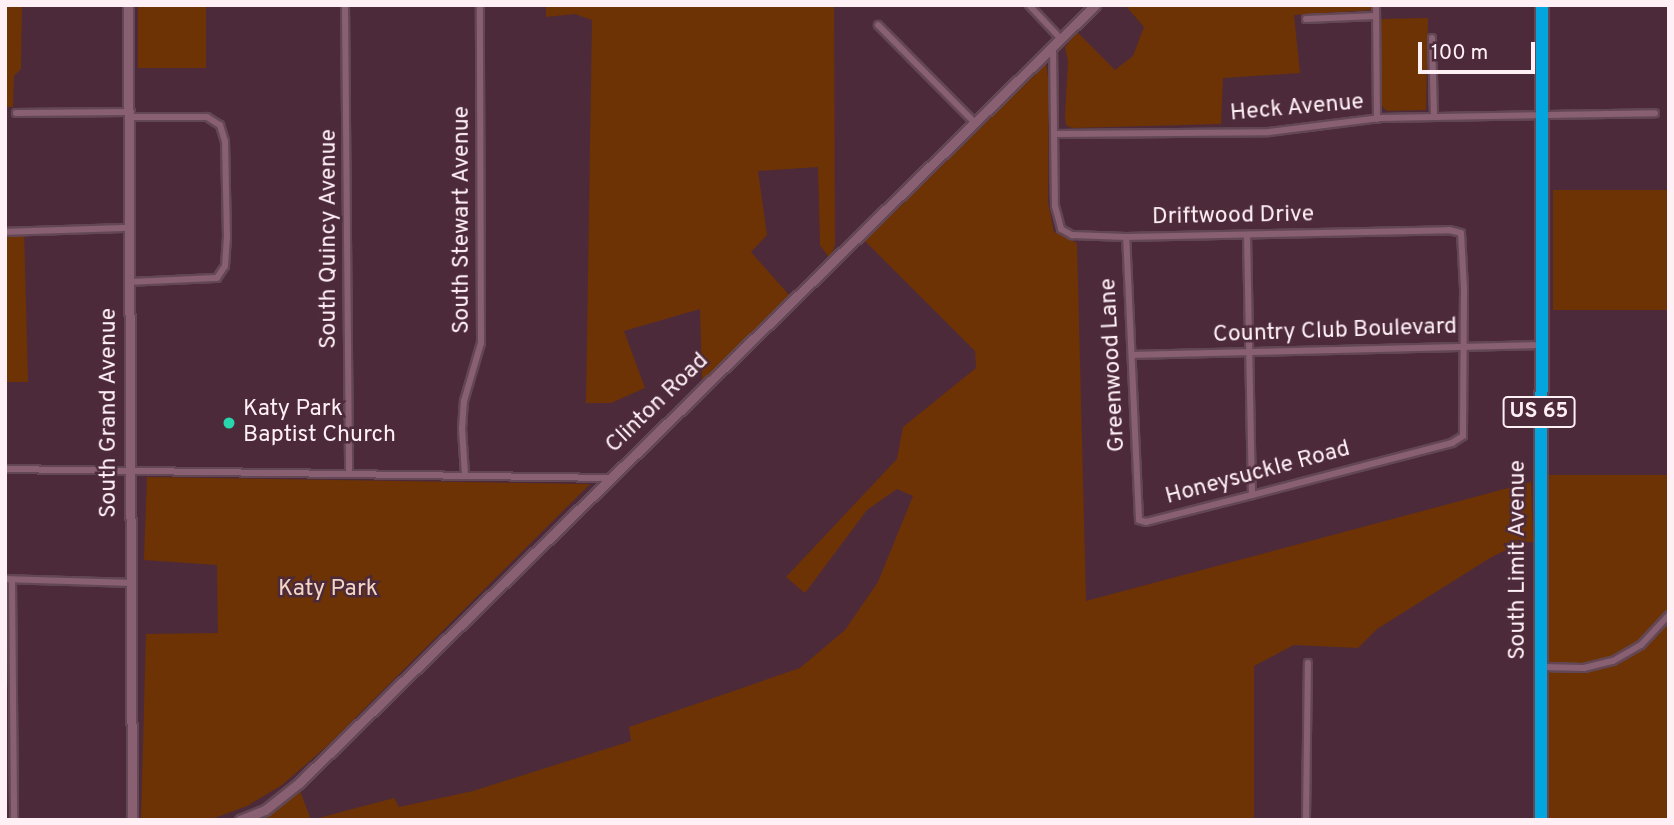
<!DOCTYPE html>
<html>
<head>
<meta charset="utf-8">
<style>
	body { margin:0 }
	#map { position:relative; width:1674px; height:825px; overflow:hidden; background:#4d2a3a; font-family:Overpass,sans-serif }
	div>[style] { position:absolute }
	.green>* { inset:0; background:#6d3304; transform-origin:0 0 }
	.roads { filter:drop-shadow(2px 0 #634754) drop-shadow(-2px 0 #634754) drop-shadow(0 2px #634754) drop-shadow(0 -2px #634754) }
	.street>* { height:6px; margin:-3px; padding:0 3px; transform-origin:3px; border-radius:3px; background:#886071 }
	.secondary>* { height:9px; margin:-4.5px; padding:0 4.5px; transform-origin:4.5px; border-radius:4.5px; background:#886071 }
	.highway>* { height:12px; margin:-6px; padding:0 6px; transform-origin:6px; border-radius:6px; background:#02a5de }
	.dots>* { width:19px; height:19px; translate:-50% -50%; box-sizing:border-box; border:4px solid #4d2a3a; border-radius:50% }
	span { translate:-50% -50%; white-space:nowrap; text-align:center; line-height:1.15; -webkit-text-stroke:5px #4d2a3a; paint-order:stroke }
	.shield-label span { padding:2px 5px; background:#4d2a3a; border:2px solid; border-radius:5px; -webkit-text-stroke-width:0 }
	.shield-label { font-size:21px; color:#fff0f6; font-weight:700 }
	.street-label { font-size:23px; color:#fff0f6 }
	.poi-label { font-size:23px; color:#fff0f6 }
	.left { translate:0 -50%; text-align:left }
	.park-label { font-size:23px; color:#f1d6c6 }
	.frame { position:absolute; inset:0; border:7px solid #fff0f6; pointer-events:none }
	.scale { position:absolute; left:1418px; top:42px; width:117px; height:32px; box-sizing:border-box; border:4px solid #fff0f6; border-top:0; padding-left:9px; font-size:21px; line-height:24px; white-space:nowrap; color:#fff0f6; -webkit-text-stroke:5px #4d2a3a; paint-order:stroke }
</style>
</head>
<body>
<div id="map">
	<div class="green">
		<div style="clip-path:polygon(5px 5px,65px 5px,22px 7px,21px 69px,14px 76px,13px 107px,5px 107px)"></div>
		<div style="left:138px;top:5px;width:68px;height:63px"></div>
		<div style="clip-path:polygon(546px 5px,834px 5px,835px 245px,830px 259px,820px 245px,818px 167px,758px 171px,767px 235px,751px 252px,790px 296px,702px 381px,700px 309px,624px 331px,645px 388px,611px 403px,586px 403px,592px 20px,575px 14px,546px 17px)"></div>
		<div style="clip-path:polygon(1125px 5px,1372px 5px,1372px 10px,1294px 15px,1300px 73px,1223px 78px,1221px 124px,1072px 128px,1066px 125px,1065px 117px,1068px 62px,1065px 47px,1077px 32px,1115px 70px,1133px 56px,1144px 27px)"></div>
		<div style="clip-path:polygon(1428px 18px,1426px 110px,1387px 111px,1381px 105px,1381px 19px)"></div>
		<div style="clip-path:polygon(1046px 64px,1049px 84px,1048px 202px,1054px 232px,1077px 243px,1086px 601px,1531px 482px,1533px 542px,1522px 542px,1490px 558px,1377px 629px,1358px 648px,1294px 645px,1254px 666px,1254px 820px,256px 820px,300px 791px,311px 820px,394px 798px,399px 807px,473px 791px,631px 741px,629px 727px,800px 668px,845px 630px,878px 582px,913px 496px,897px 489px,867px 510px,805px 593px,786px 577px,897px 459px,903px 427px,976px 368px,975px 351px,865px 241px)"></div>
		<div style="left:1669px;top:190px;width:120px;height:116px;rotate:90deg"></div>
		<div style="clip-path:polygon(24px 228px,28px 382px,5px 382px,5px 229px)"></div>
		<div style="left:1669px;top:475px;width:345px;height:120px;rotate:90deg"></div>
		<div style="clip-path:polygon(147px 477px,590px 484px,327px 746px,282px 785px,247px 806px,209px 820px,141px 820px,146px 634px,218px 633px,217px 565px,144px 560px)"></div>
	</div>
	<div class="roads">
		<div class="street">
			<div style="left:345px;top:5px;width:467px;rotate:89.5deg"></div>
			<div style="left:1029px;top:5px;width:47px;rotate:46.7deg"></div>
			<div style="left:1376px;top:5px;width:114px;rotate:89.5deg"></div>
			<div style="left:1306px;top:19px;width:70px;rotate:-2.5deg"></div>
			<div style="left:878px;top:25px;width:138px;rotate:45.3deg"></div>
			<div style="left:1432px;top:38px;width:78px;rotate:88.5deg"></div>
			<div style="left:1053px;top:47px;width:159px;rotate:89.3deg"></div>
			<div style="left:1055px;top:206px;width:24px;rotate:75deg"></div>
			<div style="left:1061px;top:229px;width:13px;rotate:29deg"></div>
			<div style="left:1072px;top:235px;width:54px;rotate:2.1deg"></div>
			<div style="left:1126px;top:237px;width:323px;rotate:-1.2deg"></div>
			<div style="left:1449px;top:230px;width:12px;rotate:14deg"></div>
			<div style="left:1461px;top:233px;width:55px;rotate:86.9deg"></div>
			<div style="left:1464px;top:288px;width:148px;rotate:90.4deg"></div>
			<div style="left:1463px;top:436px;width:13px;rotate:148deg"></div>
			<div style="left:1452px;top:443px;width:207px;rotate:165.4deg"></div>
			<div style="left:1252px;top:495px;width:109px;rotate:165.7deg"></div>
			<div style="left:1146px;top:522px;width:7px;rotate:-164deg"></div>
			<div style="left:1139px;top:520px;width:283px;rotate:-92.6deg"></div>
			<div style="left:16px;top:113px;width:112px;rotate:-0.5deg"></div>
			<div style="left:128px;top:117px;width:79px"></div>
			<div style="left:207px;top:117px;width:15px;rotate:32deg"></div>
			<div style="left:220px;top:125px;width:17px;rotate:73deg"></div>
			<div style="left:225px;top:141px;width:96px;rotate:88.8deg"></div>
			<div style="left:227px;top:237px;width:29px;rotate:94deg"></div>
			<div style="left:225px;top:266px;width:14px;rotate:124deg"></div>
			<div style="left:217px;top:278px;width:88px;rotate:177.4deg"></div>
			<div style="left:1055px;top:134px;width:214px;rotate:-0.5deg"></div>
			<div style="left:1269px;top:132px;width:112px;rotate:-7.2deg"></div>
			<div style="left:1380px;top:118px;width:275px;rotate:-1deg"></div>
			<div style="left:5px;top:232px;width:123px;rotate:-1.9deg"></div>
			<div style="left:1247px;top:235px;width:260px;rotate:88.9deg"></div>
			<div style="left:1132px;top:355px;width:407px;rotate:-1.4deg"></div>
			<div style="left:5px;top:469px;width:604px;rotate:0.85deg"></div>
			<div style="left:465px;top:475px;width:46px;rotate:-93.7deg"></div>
			<div style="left:462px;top:429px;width:28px;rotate:-86deg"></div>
			<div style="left:464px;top:401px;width:60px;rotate:-73.7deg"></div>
			<div style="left:481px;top:343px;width:338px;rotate:-90.2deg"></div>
			<div style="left:5px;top:579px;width:125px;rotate:1.8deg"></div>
			<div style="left:12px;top:580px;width:240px;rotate:89.5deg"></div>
			<div style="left:1542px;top:667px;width:42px;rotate:1.4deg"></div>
			<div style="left:1584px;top:668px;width:30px;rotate:-14deg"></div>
			<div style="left:1613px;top:661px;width:32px;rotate:-30deg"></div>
			<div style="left:1641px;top:645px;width:41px;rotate:-47deg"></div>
			<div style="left:1306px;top:820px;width:157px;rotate:-89.3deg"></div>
		</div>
		<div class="secondary">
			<div style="left:128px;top:5px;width:815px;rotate:89.72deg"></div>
			<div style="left:240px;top:820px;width:27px;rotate:-22deg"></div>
			<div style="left:265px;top:810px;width:43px;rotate:-38.5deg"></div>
			<div style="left:299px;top:783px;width:1113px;rotate:-44.34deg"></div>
		</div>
		<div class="highway">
			<div style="left:1541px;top:820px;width:815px;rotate:-89.93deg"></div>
		</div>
	</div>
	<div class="dots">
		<div style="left:229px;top:423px;background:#29d5ad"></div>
	</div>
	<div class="shield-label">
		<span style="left:1539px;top:412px">US 65</span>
	</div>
	<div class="street-label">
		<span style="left:1297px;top:109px;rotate:-5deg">Heck Avenue</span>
		<span style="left:1233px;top:217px;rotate:-1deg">Driftwood Drive</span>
		<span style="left:463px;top:220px;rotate:-90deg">South Stewart Avenue</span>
		<span style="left:330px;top:239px;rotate:-90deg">South Quincy Avenue</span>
		<span style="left:1335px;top:332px;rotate:-2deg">Country Club Boulevard</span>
		<span style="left:1114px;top:365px;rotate:-93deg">Greenwood Lane</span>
		<span style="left:658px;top:404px;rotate:-44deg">Clinton Road</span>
		<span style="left:110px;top:413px;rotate:-90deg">South Grand Avenue</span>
		<span style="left:1258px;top:474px;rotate:-15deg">Honeysuckle Road</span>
		<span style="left:1519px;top:560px;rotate:-90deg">South Limit Avenue</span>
	</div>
	<div class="poi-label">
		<span class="left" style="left:243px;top:423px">Katy Park<br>Baptist Church</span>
	</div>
	<div class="park-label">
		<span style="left:328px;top:590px">Katy Park</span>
	</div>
	<div class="frame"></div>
	<div class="scale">100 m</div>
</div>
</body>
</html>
